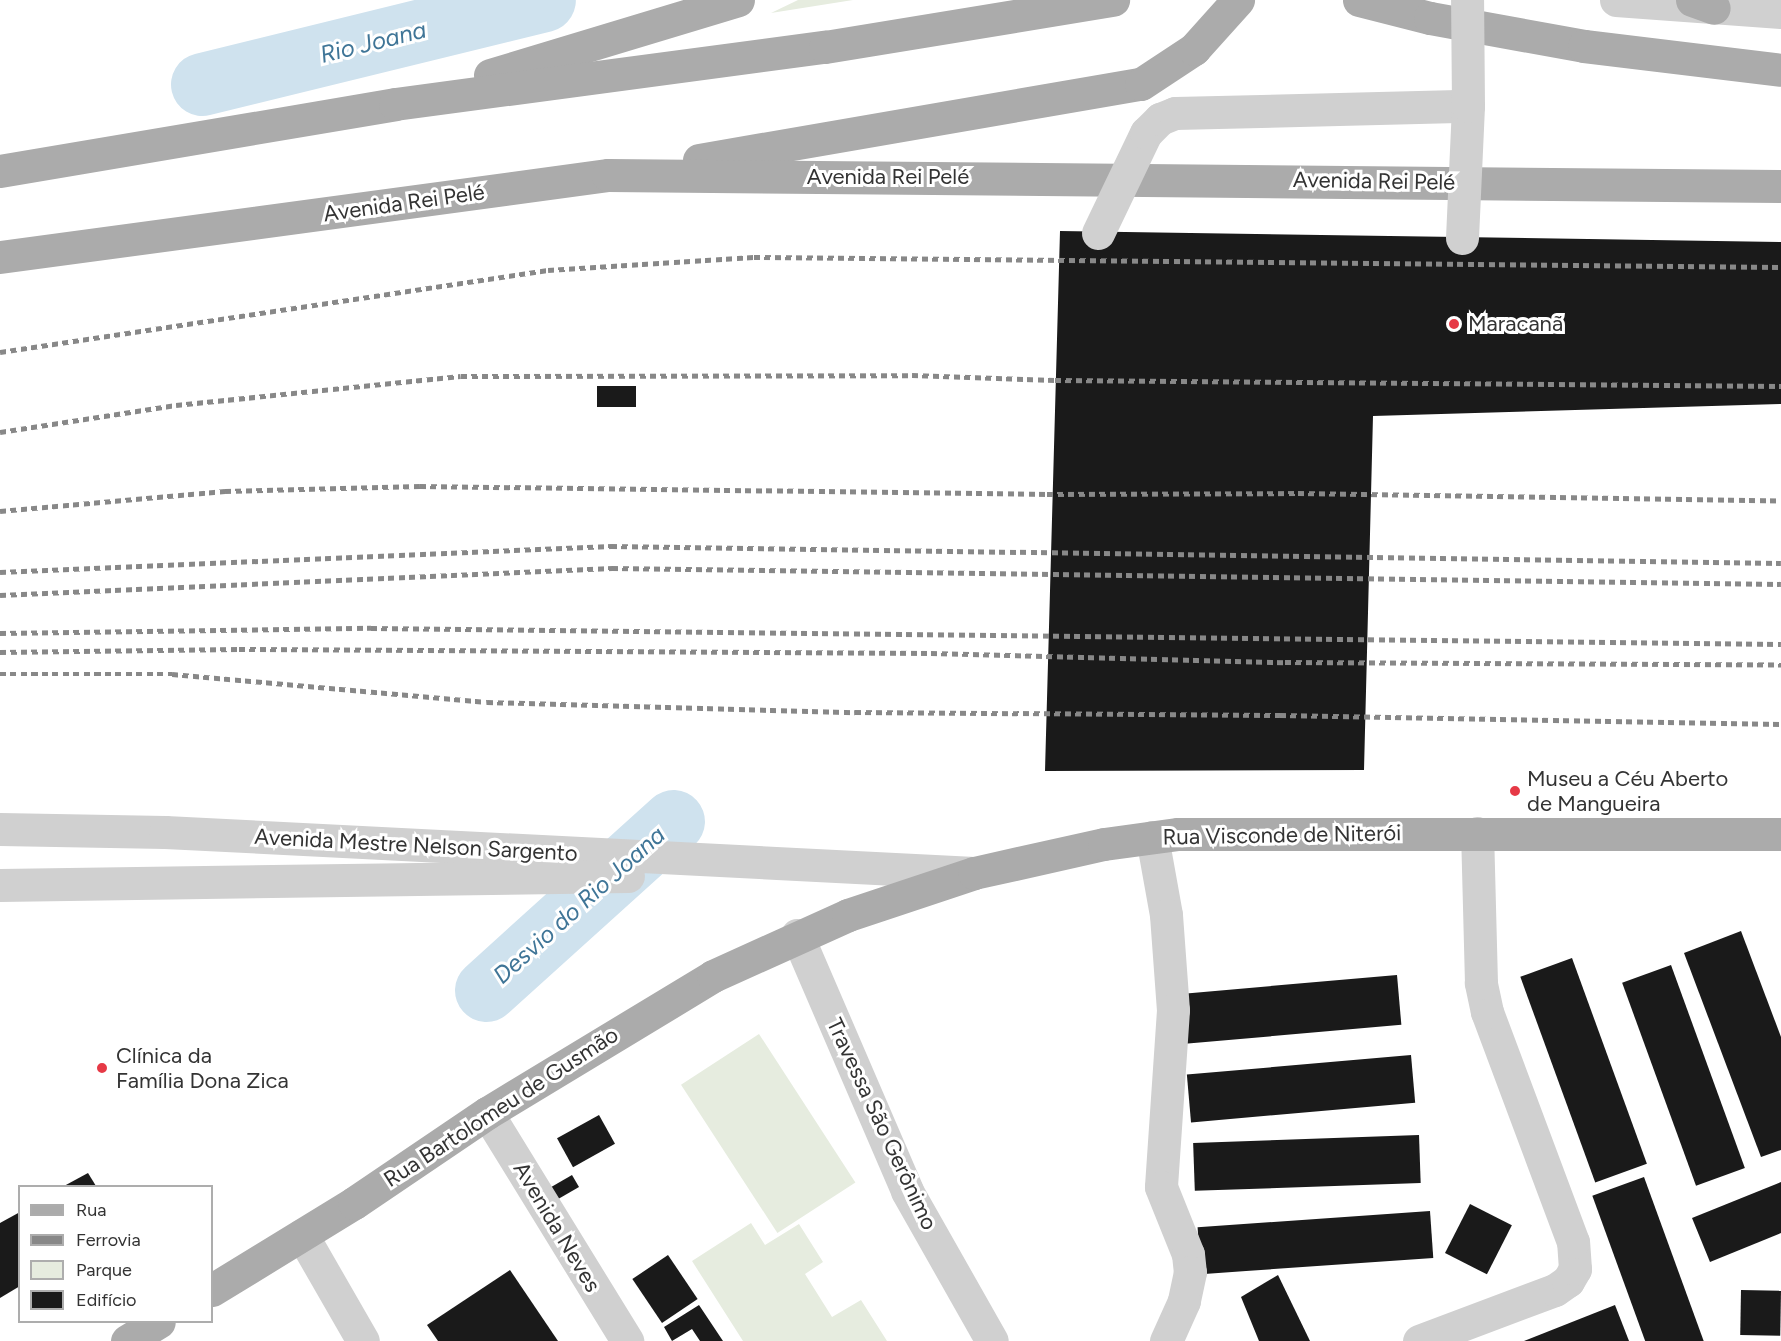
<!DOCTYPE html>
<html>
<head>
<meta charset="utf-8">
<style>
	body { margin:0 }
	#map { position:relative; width:1781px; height:1341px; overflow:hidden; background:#fff; font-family:Figtree,sans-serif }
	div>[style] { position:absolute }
	.green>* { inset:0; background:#e6ecdf; transform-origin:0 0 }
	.river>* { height:63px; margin:-31.5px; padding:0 31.5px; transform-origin:31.5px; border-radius:31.5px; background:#cfe2ee }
	.building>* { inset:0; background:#1a1a1a; transform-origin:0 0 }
	.minor>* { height:33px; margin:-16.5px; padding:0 16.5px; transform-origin:16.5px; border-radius:16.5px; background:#d0d0d0 }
	.major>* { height:33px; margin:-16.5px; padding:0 16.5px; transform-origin:16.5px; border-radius:16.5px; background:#ababab }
	.rail>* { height:4.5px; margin-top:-2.25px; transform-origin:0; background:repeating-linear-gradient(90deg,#888 0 6px,transparent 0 10.5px) }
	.minor-bridge>* { height:33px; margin:-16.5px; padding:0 16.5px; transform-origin:16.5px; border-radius:16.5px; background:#d0d0d0 }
	.dots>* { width:16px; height:16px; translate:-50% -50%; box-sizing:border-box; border:3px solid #fff; border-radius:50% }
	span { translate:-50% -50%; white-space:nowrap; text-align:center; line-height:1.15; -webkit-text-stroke:6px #fff; paint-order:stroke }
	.street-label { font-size:22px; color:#333 }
	.poi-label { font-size:22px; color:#333 }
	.left { translate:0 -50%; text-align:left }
	.water-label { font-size:24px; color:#3f7597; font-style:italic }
	.legend { position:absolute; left:18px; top:1185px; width:195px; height:138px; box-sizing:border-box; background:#fff; border:2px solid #adadad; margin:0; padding:8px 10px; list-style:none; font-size:18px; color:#333 }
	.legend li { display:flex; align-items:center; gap:12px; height:30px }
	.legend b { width:30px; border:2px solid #adadad }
</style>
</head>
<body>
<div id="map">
	<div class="green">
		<div style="clip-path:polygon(798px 0,853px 0,771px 13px)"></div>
		<div style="left:759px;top:1034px;width:177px;height:93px;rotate:57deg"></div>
		<div style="clip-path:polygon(751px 1223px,765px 1245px,799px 1224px,823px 1262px,805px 1274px,832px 1317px,861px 1300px,887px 1341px,743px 1341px,692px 1261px)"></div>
	</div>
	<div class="river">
		<div style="left:202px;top:84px;width:352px;rotate:-13.8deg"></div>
		<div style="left:486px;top:990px;width:252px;rotate:-42.1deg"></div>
	</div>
	<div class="building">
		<div style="clip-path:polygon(1060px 231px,1781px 242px,1781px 404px,1373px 416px,1364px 770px,1045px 771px)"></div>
		<div style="left:597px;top:386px;width:39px;height:21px"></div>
		<div style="clip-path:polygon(1741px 931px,1781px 1037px,1781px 1150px,1761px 1157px,1684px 953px)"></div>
		<div style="left:1572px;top:958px;width:219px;height:55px;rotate:70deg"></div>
		<div style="left:1671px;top:965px;width:216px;height:52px;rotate:70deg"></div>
		<div style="left:1397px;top:975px;width:50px;height:217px;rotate:85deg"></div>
		<div style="left:1411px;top:1055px;width:48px;height:225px;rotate:85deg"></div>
		<div style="left:599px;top:1115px;width:33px;height:48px;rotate:61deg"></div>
		<div style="left:1419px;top:1135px;width:48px;height:226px;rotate:88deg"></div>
		<div style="clip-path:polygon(88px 1173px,96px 1186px,64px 1186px)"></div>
		<div style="left:572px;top:1175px;width:14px;height:48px;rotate:60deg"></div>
		<div style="left:1644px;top:1177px;width:175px;height:55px;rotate:70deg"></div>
		<div style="clip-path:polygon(1781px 1182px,1781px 1233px,1710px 1262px,1692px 1218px)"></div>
		<div style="left:1470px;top:1204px;width:47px;height:55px;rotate:27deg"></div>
		<div style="left:1430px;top:1211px;width:47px;height:233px;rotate:86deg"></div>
		<div style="clip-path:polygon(20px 1212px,20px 1286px,0 1298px,0 1223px)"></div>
		<div style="left:668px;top:1255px;width:53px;height:43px;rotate:56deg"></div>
		<div style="clip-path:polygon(510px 1270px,558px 1341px,438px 1341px,427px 1325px)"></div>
		<div style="clip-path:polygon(1278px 1275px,1310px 1341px,1259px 1341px,1241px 1297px)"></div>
		<div style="left:1741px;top:1290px;width:40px;height:45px;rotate:1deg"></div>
		<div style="clip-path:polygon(699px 1305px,723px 1341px,700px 1341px,692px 1329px,672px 1341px,664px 1327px)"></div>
		<div style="clip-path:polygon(1615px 1305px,1629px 1341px,1524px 1341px)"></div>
	</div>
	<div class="minor">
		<div style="left:1616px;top:0;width:165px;rotate:4.2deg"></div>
		<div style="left:0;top:829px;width:165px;rotate:1deg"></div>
		<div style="left:165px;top:832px;width:810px;rotate:2.9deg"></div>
		<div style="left:1152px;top:837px;width:79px;rotate:79.8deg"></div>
		<div style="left:1166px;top:915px;width:95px;rotate:85.8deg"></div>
		<div style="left:1173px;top:1010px;width:177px;rotate:93.9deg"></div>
		<div style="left:1161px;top:1187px;width:72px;rotate:68.1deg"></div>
		<div style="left:1188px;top:1254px;width:18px;rotate:84deg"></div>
		<div style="left:1190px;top:1272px;width:30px;rotate:102deg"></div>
		<div style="left:1184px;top:1301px;width:44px;rotate:114.2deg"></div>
		<div style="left:0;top:885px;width:628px;rotate:-0.82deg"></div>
		<div style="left:797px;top:935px;width:279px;rotate:66.7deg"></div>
		<div style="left:907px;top:1191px;width:172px;rotate:60.5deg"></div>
		<div style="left:487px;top:1113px;width:268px;rotate:58.4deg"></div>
		<div style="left:302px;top:1235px;width:122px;rotate:60.1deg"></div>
		<div style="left:1419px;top:1341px;width:145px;rotate:-20.6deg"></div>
		<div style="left:1555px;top:1290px;width:16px;rotate:-35deg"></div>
		<div style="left:1568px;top:1281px;width:14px;rotate:-60deg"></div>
		<div style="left:1575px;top:1269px;width:27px;rotate:-94deg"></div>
		<div style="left:1573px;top:1242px;width:246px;rotate:-110.5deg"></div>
		<div style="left:1487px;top:1012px;width:30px;rotate:-102deg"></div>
		<div style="left:1481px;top:983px;width:150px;rotate:-91.5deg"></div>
	</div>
	<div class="major">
		<div style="left:1359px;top:0;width:73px;rotate:14.2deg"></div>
		<div style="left:1430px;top:18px;width:157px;rotate:10.3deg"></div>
		<div style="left:1584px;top:46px;width:198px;rotate:6.9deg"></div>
		<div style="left:1692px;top:0;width:23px;rotate:20deg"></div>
		<div style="left:490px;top:75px;width:259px;rotate:-16.8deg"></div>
		<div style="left:699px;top:160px;width:448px;rotate:-9.8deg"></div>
		<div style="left:1141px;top:84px;width:64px;rotate:-33.4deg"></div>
		<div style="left:1194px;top:49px;width:66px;rotate:-48.1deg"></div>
		<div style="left:0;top:171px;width:401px;rotate:-9.6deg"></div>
		<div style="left:395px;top:104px;width:434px;rotate:-7.6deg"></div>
		<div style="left:825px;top:47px;width:292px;rotate:-9.3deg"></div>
		<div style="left:0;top:257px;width:614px;rotate:-7.68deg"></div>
		<div style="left:608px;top:175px;width:1173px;rotate:0.54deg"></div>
		<div style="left:212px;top:1290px;width:167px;rotate:-31.5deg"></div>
		<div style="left:354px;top:1203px;width:161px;rotate:-34.1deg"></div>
		<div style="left:487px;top:1113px;width:264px;rotate:-31.2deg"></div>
		<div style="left:713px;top:976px;width:148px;rotate:-24.3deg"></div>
		<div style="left:848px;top:915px;width:133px;rotate:-18.4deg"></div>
		<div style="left:974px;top:873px;width:133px;rotate:-12.6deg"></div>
		<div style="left:1104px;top:844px;width:75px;rotate:-7.7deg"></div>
		<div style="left:1178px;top:834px;width:603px"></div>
		<div style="left:127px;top:1341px;width:37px;rotate:-31deg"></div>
	</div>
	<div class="rail">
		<div style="left:0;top:352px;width:554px;rotate:-8.51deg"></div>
		<div style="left:548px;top:270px;width:206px;rotate:-3.6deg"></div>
		<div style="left:754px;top:257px;width:1027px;rotate:0.56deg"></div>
		<div style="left:0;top:432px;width:178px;rotate:-8.7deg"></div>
		<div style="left:176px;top:405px;width:286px;rotate:-5.8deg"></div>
		<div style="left:461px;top:376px;width:451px;rotate:-0.1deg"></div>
		<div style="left:912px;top:375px;width:143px;rotate:2deg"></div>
		<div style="left:1055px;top:380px;width:726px;rotate:0.47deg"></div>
		<div style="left:0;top:511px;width:226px;rotate:-5.1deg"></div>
		<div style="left:225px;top:491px;width:195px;rotate:-1.5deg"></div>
		<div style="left:420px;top:486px;width:627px;rotate:0.73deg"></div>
		<div style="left:1047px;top:494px;width:251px;rotate:-0.2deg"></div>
		<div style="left:1298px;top:493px;width:483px;rotate:0.9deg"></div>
		<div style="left:0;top:572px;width:612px;rotate:-2.44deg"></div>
		<div style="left:611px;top:546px;width:1170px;rotate:0.83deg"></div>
		<div style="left:0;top:595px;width:613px;rotate:-2.53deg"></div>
		<div style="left:612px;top:568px;width:1169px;rotate:0.78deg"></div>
		<div style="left:0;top:633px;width:371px;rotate:-0.8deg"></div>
		<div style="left:371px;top:628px;width:1410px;rotate:0.65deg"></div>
		<div style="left:0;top:652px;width:239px;rotate:-0.7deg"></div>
		<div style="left:239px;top:649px;width:692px;rotate:0.33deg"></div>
		<div style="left:931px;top:653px;width:354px;rotate:1.5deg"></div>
		<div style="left:1285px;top:662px;width:496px;rotate:0.3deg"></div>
		<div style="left:0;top:674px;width:172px"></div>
		<div style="left:172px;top:674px;width:316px;rotate:5.1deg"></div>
		<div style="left:487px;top:702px;width:368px;rotate:1.6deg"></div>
		<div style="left:855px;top:712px;width:425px;rotate:0.4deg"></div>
		<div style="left:1280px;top:715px;width:501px;rotate:1.03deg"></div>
	</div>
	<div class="minor-bridge">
		<div style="left:1098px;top:233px;width:111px;rotate:-64.4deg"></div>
		<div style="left:1146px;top:133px;width:20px;rotate:-45deg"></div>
		<div style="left:1160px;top:119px;width:16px;rotate:-22deg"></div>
		<div style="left:1175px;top:113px;width:293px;rotate:-1.4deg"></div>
		<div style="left:1462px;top:238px;width:132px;rotate:-87.4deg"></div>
		<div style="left:1468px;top:106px;width:106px;rotate:-90.5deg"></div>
	</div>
	<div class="dots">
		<div style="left:1454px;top:324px;background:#e63946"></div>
		<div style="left:1515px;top:791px;background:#e63946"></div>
		<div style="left:102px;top:1068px;background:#e63946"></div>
	</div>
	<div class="street-label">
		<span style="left:888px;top:177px">Avenida Rei Pelé</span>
		<span style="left:1374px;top:181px;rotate:1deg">Avenida Rei Pelé</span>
		<span style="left:404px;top:203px;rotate:-8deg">Avenida Rei Pelé</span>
		<span style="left:1282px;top:835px;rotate:-1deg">Rua Visconde de Niterói</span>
		<span style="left:416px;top:845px;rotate:3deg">Avenida Mestre Nelson Sargento</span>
		<span style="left:501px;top:1107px;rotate:-33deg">Rua Bartolomeu de Gusmão</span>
		<span style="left:882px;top:1124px;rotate:65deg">Travessa São Gerônimo</span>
		<span style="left:557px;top:1227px;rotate:59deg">Avenida Neves</span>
	</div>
	<div class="poi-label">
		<span class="left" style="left:1468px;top:324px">Maracanã</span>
		<span class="left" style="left:1527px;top:791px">Museu a Céu Aberto<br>de Mangueira</span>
		<span class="left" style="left:116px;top:1068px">Clínica da<br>Família Dona Zica</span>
	</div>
	<div class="water-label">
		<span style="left:373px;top:42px;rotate:-14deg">Rio Joana</span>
		<span style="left:579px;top:905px;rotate:-42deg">Desvio do Rio Joana</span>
	</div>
	<ul class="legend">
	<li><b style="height:8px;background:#ababab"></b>Rua</li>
	<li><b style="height:8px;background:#888"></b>Ferrovia</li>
	<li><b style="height:16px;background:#e6ecdf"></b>Parque</li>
	<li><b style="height:16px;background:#1a1a1a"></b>Edifício</li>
	</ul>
</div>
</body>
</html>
